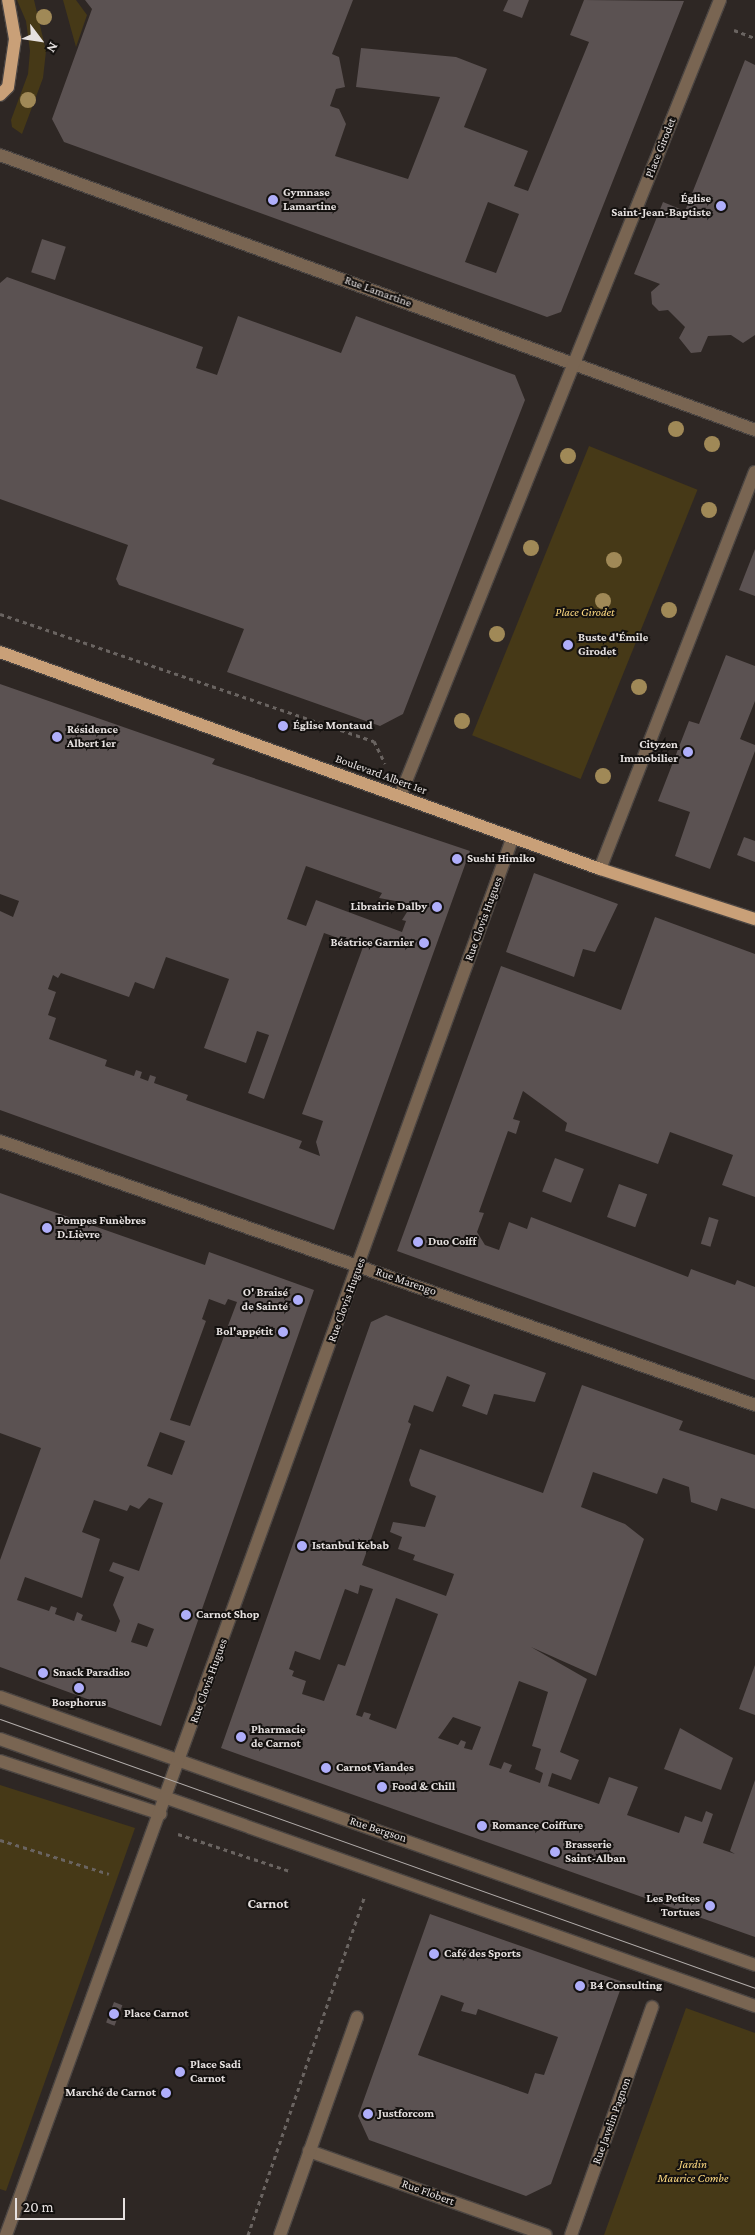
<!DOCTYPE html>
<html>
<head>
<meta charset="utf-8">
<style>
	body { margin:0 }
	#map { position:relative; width:755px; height:2235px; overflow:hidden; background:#2e2724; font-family:"Crimson Pro",serif }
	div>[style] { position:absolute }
	.green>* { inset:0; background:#463917; transform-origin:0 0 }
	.building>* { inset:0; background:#5b5252; transform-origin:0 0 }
	.path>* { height:3px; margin-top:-1.5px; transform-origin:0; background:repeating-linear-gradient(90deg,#6a6461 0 4px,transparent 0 8px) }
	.roads { filter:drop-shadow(1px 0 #4b4542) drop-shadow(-1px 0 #4b4542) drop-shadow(0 1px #4b4542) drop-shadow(0 -1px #4b4542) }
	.minor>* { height:12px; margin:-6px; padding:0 6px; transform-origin:6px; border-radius:6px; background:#796552 }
	.major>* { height:12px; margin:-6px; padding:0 6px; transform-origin:6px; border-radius:6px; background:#c9a078 }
	.tram>* { height:1px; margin:-0.5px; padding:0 0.5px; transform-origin:0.5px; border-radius:0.5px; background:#b3aeac }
	.trees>* { width:16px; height:16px; margin:-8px; border-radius:50%; background:#a08957 }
	.dots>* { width:14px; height:14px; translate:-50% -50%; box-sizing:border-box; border:2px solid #14110f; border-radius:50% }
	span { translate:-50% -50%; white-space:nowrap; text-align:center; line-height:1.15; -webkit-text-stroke:4px #14110f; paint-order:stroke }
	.street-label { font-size:12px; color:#e6e1e0 }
	.poi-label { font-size:12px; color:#e6e1e0; font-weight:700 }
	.left { translate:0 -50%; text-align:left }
	.right { translate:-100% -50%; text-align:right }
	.park-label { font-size:12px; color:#fdd980; font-style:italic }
	.neighbourhood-label { font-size:14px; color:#e6e1e0; font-weight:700 }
	.north { position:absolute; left:15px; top:15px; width:50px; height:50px; -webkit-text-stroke:4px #14110f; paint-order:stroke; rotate:121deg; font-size:14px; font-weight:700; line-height:20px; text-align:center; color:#e6e1e0 }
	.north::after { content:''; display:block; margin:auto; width:18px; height:22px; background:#e6e1e0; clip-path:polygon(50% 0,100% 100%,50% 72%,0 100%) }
	.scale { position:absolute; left:15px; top:2198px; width:110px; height:22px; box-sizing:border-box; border:2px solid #e6e1e0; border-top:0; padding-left:6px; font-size:15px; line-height:18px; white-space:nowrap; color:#e6e1e0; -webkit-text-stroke:4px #14110f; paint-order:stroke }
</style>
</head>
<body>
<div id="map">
	<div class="green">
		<div style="clip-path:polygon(17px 0,34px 0,46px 51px,43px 78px,22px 134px,12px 127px,11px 120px,28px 74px,30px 51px,26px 21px)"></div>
		<div style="clip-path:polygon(63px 0,76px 0,87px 15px,76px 47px)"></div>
		<div style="left:589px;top:446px;width:117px;height:312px;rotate:22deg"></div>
		<div style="clip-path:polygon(0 1785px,135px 1828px,6px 2191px,0 2189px)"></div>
		<div style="clip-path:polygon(686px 2008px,755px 2033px,755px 2235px,604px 2235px)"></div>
	</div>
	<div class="building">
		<div style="clip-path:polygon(evenodd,85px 0,353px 0,332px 54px,339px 57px,345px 87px,336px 89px,330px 106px,339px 109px,346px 124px,335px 156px,408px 179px,440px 97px,356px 87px,361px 48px,456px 57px,487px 69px,464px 127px,528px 151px,514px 186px,528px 191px,589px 42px,570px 35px,584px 0,684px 1px,561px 312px,547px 317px,64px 142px,52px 119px,92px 9px,85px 0,488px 202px,519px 214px,496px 273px,465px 262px,488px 202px)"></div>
		<div style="clip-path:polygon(508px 0,529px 0,522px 18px,503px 11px)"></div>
		<div style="clip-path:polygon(745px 60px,755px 65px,755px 335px,743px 343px,731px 335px,708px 336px,701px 352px,691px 353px,679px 338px,685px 327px,668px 310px,659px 311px,652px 304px,651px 292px,660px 284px,634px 274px,663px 202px,685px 211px)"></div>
		<div style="left:42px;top:239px;width:25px;height:35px;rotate:18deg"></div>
		<div style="clip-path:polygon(7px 277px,203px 347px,196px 368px,217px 375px,238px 316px,341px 353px,356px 316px,515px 375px,525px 400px,403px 714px,380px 726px,227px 672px,244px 629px,119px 585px,116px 579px,128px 545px,0 499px,0 283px)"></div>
		<div style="clip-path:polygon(755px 549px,755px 596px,739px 590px)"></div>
		<div style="clip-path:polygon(726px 655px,755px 666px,755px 701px,740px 739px,755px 745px,755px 751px,710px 869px,675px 856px,690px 812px,658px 801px,689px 721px,699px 724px)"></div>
		<div style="clip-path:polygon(evenodd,0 684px,215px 759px,212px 764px,470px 851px,334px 1230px,0 1110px,0 911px,13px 917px,19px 901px,0 894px,0 684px,306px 866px,382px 893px,379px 898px,412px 904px,402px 920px,406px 921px,402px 932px,316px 900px,306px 926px,287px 919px,306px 866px,0 684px,324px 933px,363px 947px,302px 1114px,323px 1121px,316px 1142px,320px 1156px,299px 1148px,302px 1141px,186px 1100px,188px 1095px,154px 1083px,156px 1077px,150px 1075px,148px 1081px,140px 1078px,142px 1072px,136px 1070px,134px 1076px,105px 1066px,107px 1060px,49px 1039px,56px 1018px,48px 1015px,56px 992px,48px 989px,53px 975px,58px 978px,61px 973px,129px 997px,135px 982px,154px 989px,166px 957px,229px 979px,204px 1048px,246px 1063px,257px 1031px,269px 1035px,248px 1093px,264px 1099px,324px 933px)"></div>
		<div style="clip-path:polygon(744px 837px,755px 841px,755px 862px,737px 855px)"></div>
		<div style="clip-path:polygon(534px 873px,618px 904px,595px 952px,583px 949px,574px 977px,506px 952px)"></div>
		<div style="clip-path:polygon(655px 917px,755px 954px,755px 1197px,722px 1185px,733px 1155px,670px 1132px,658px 1164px,565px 1131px,567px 1123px,523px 1091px,513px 1119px,520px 1121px,516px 1134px,508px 1131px,479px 1212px,484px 1213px,477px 1232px,485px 1245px,499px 1250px,509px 1222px,527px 1229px,531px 1217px,688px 1277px,691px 1269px,735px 1285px,737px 1280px,755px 1287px,755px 1380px,397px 1251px,501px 966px,621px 1010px)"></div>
		<div style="left:555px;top:1158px;width:31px;height:36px;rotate:21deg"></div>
		<div style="left:619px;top:1184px;width:30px;height:35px;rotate:20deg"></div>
		<div style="clip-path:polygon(evenodd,0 1193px,205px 1265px,209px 1252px,314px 1290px,161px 1726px,0 1667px,0 1560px,41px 1448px,0 1433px,0 1193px,209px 1299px,225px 1305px,228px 1299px,237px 1302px,190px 1426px,170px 1420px,206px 1321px,202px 1319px,209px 1299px,0 1193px,160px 1432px,185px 1441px,172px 1475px,147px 1466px,160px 1432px,0 1193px,149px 1498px,163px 1503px,139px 1571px,113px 1562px,109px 1571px,124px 1577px,113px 1605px,120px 1621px,116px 1632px,81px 1620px,83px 1615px,77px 1612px,74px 1621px,55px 1614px,57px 1608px,51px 1606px,49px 1611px,17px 1600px,25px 1577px,82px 1598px,100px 1539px,82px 1532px,94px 1500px,127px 1511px,130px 1505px,139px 1509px,149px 1498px,0 1193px,138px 1623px,154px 1629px,147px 1647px,131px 1642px,138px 1623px)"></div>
		<div style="left:709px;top:1217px;width:10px;height:28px;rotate:17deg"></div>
		<div style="clip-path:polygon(evenodd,386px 1315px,546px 1373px,535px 1402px,494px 1394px,487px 1415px,462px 1406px,470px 1385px,447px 1376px,433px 1412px,414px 1405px,408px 1422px,411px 1424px,362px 1565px,446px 1596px,454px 1574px,413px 1560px,415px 1555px,398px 1549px,402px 1537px,390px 1532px,393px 1522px,425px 1527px,436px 1496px,411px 1486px,409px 1480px,420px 1449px,543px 1493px,582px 1385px,683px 1421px,679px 1430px,755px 1455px,755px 1509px,721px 1498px,717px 1511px,691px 1502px,689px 1487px,663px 1478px,657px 1494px,593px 1472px,581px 1507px,625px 1524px,644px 1539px,596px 1676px,531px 1647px,587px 1679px,560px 1752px,579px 1760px,571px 1780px,552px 1773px,548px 1786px,599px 1804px,609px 1777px,638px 1787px,627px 1815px,679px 1833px,685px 1816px,702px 1822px,706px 1811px,713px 1814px,703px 1843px,735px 1854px,730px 1851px,755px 1780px,755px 1937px,221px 1748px,371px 1322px,386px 1315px,360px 1585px,373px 1589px,345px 1666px,338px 1664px,324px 1701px,302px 1694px,306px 1681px,292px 1676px,294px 1671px,289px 1669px,295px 1651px,320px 1660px,345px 1589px,358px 1594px,360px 1585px,386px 1315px,396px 1598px,438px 1614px,396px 1729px,369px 1719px,371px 1714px,364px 1712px,362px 1717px,356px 1715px,396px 1598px,386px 1315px,519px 1681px,548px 1692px,532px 1746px,541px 1749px,535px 1769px,543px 1773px,540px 1783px,509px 1772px,512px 1765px,504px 1762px,501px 1769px,489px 1765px,519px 1681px,386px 1315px,453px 1717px,481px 1727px,472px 1750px,464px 1748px,466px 1742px,461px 1740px,458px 1745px,438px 1738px,453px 1717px)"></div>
		<div style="clip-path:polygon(755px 1665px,755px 1715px,739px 1709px)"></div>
		<div style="clip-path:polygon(680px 1728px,733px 1758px,721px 1790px,664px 1769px)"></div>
		<div style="clip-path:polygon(evenodd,430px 1914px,623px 1982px,551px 2184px,526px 2196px,369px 2140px,358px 2116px,430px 1914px,441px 1995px,464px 2003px,461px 2011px,476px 2015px,478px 2009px,558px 2037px,544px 2075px,535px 2073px,528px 2094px,418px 2055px,441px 1995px)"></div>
		<div style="left:114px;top:2002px;width:9px;height:22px;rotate:21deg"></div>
	</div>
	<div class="path">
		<div style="left:734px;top:30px;width:22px;rotate:21deg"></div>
		<div style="left:0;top:614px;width:395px;rotate:18.8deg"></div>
		<div style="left:374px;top:741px;width:25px;rotate:64deg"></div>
		<div style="left:178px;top:1834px;width:118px;rotate:18.3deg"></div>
		<div style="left:0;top:1840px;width:114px;rotate:17.3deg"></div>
		<div style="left:248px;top:2235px;width:359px;rotate:-71deg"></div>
	</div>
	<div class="roads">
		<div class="minor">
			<div style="left:0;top:155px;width:804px;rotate:20.01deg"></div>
			<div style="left:400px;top:796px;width:858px;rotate:-68.1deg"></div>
			<div style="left:600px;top:869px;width:426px;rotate:-68.7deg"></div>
			<div style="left:0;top:1141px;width:800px;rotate:19.27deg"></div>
			<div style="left:0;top:1697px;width:801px;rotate:19.54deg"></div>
			<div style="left:0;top:1739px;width:801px;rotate:19.48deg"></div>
			<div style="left:0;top:1761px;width:169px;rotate:18.2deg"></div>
			<div style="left:309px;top:2151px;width:251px;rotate:19.5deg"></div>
			<div style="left:6px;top:2235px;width:1487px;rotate:-70.07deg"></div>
			<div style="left:280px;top:2235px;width:231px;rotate:-70.5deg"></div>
			<div style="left:571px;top:2235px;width:242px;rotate:-70.4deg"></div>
		</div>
		<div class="major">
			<div style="left:0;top:95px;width:11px;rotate:-45deg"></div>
			<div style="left:8px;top:87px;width:49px;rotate:-81.7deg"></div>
			<div style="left:15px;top:39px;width:40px;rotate:-100deg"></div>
			<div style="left:0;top:652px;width:638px;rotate:19.88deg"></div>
			<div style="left:600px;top:869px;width:163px;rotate:17.9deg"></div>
		</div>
	</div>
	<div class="tram">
		<div style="left:0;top:1719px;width:801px;rotate:19.61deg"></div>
	</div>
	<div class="trees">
		<div style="left:44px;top:17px"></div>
		<div style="left:28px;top:100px"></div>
		<div style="left:676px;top:429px"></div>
		<div style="left:712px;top:444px"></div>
		<div style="left:568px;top:456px"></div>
		<div style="left:709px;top:510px"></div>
		<div style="left:531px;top:548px"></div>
		<div style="left:614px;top:560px"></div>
		<div style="left:603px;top:601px"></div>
		<div style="left:669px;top:610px"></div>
		<div style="left:497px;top:634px"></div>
		<div style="left:639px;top:687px"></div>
		<div style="left:462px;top:721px"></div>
		<div style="left:603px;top:776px"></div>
	</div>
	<div class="dots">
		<div style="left:273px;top:200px;background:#afaefa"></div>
		<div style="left:721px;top:206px;background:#afaefa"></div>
		<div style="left:568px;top:645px;background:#afaefa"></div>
		<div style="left:283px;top:726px;background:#afaefa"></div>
		<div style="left:57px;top:737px;background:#afaefa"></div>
		<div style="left:688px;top:752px;background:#afaefa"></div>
		<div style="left:457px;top:859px;background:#afaefa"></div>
		<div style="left:437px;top:907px;background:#afaefa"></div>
		<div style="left:424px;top:943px;background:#afaefa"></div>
		<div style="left:47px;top:1228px;background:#afaefa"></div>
		<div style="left:418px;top:1242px;background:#afaefa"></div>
		<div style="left:298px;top:1300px;background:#afaefa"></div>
		<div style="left:283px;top:1332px;background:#afaefa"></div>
		<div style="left:302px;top:1546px;background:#afaefa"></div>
		<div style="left:186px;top:1615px;background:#afaefa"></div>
		<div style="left:43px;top:1673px;background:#afaefa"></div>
		<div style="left:79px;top:1688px;background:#afaefa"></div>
		<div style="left:241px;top:1737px;background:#afaefa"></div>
		<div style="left:326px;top:1768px;background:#afaefa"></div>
		<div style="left:382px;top:1787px;background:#afaefa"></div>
		<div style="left:482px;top:1826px;background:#afaefa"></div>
		<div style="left:555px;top:1852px;background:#afaefa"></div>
		<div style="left:710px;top:1906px;background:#afaefa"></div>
		<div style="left:434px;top:1954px;background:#afaefa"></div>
		<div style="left:580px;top:1986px;background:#afaefa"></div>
		<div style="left:114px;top:2014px;background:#afaefa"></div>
		<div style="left:180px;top:2072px;background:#afaefa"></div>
		<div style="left:166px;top:2093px;background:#afaefa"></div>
		<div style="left:368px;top:2114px;background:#afaefa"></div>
	</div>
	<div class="street-label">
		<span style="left:661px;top:148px;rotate:-68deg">Place Girodet</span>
		<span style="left:378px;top:292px;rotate:20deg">Rue Lamartine</span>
		<span style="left:381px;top:775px;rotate:20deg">Boulevard Albert 1er</span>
		<span style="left:484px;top:919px;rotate:-70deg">Rue Clovis Hugues</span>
		<span style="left:406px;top:1282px;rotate:19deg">Rue Marengo</span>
		<span style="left:347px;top:1300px;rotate:-70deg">Rue Clovis Hugues</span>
		<span style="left:209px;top:1681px;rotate:-70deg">Rue Clovis Hugues</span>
		<span style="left:378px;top:1830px;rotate:18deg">Rue Bergson</span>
		<span style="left:612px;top:2121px;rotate:-70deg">Rue Javelin Pagnon</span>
		<span style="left:428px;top:2193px;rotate:20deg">Rue Flobert</span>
	</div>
	<div class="poi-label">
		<span class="left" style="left:283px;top:200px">Gymnase<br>Lamartine</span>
		<span class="right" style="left:711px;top:206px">Église<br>Saint-Jean-Baptiste</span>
		<span class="left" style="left:578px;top:645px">Buste d'Émile<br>Girodet</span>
		<span class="left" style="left:293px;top:726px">Église Montaud</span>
		<span class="left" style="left:67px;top:737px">Résidence<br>Albert 1er</span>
		<span class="right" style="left:678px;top:752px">Cityzen<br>Immobilier</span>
		<span class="left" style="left:467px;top:859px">Sushi Himiko</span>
		<span class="right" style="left:427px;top:907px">Librairie Dalby</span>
		<span class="right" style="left:414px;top:943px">Béatrice Garnier</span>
		<span class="left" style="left:57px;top:1228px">Pompes Funèbres<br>D.Lièvre</span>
		<span class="left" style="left:428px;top:1242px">Duo Coiff</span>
		<span class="right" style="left:288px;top:1300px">O' Braisé<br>de Sainté</span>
		<span class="right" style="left:273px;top:1332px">Bol'appétit</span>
		<span class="left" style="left:312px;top:1546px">Istanbul Kebab</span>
		<span class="left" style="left:196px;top:1615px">Carnot Shop</span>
		<span class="left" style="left:53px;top:1673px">Snack Paradiso</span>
		<span style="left:79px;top:1703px">Bosphorus</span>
		<span class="left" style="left:251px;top:1737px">Pharmacie<br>de Carnot</span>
		<span class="left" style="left:336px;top:1768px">Carnot Viandes</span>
		<span class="left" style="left:392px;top:1787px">Food &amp; Chill</span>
		<span class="left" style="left:492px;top:1826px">Romance Coiffure</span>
		<span class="left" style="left:565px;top:1852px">Brasserie<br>Saint-Alban</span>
		<span class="right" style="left:700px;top:1906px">Les Petites<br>Tortues</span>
		<span class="left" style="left:444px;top:1954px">Café des Sports</span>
		<span class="left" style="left:590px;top:1986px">B4 Consulting</span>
		<span class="left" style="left:124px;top:2014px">Place Carnot</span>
		<span class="left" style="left:190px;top:2072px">Place Sadi<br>Carnot</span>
		<span class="right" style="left:156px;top:2093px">Marché de Carnot</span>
		<span class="left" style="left:378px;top:2114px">Justforcom</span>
	</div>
	<div class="park-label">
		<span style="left:585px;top:613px">Place Girodet</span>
		<span style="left:693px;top:2172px">Jardin<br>Maurice Combe</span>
	</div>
	<div class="neighbourhood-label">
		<span style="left:268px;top:1903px">Carnot</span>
	</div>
	<div class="north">N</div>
	<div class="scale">20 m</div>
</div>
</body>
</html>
